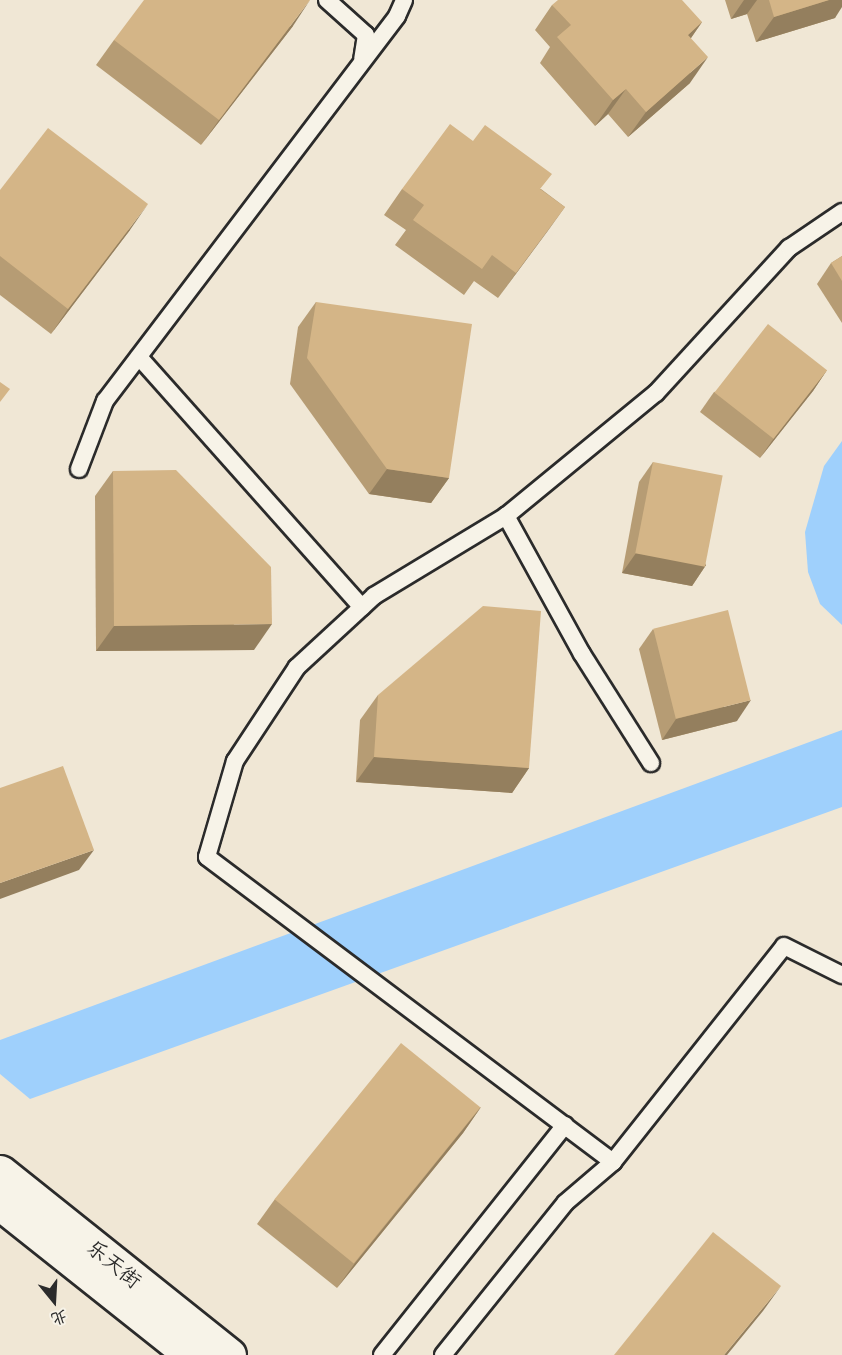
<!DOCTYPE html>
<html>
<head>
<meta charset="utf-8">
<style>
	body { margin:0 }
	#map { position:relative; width:842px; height:1355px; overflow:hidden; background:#f0e7d5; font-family:Delius,"LXGW WenKai TC",sans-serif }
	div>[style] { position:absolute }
	.water>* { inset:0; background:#9fd0fc }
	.roads { filter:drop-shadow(2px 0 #2b2b2b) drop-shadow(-2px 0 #2b2b2b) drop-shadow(0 2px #2b2b2b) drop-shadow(0 -2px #2b2b2b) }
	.service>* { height:16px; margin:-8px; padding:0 8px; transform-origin:8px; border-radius:8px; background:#f7f3e8 }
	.tertiary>* { height:33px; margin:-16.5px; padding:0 16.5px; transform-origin:16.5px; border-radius:16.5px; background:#f7f3e8 }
	.wall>* { inset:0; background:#b69c74 }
	.shaded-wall>* { inset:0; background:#947f5e }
	.building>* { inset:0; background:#d4b587; transform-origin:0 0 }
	span { translate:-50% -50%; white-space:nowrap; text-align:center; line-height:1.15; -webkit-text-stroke:6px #f7f3e8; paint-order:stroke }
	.street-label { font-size:21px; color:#2b2b2b }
	.north { position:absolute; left:24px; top:1271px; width:60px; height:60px; -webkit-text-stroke:4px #f7f3e8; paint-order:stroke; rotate:162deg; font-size:16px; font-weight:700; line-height:24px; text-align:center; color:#2b2b2b }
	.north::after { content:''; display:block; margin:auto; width:21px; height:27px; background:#2b2b2b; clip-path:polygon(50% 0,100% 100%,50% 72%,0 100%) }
</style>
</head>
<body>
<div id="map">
	<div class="water">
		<div style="clip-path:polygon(842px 441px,842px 625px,820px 604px,808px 572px,805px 532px,824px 466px)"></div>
		<div style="clip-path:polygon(842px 730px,842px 807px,30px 1099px,0 1074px,0 1040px)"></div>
	</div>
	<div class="roads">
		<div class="service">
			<div style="left:327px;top:0;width:52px;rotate:41.9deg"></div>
			<div style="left:366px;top:35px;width:24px;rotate:99deg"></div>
			<div style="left:139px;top:357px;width:335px;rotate:48.3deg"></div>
			<div style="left:79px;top:469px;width:73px;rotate:-69.1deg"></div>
			<div style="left:105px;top:401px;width:483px;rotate:-52.8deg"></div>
			<div style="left:397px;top:16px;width:17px;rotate:-66deg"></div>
			<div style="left:506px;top:516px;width:154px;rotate:148.8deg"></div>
			<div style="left:374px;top:596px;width:105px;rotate:137.3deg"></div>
			<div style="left:297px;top:667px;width:113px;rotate:123.4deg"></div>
			<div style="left:235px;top:761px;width:100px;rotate:106.3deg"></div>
			<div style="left:207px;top:857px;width:508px;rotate:36.92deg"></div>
			<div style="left:613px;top:1162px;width:275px;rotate:-51.6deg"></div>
			<div style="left:784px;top:946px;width:65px;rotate:26.6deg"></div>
			<div style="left:651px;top:763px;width:129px;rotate:-122.3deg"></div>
			<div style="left:582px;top:654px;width:158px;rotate:-118.8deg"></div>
			<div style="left:506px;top:516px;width:194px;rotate:-39.4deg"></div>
			<div style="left:656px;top:393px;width:197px;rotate:-47.5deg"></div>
			<div style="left:789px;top:248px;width:64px;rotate:-34.2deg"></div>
			<div style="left:382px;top:1355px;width:294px;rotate:-51.5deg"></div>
			<div style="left:443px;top:1355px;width:195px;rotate:-51.2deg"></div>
			<div style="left:565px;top:1203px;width:63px;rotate:-40.5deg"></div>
		</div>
		<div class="tertiary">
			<div style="left:0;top:1172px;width:293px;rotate:38.6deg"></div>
			<div style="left:0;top:1203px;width:244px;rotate:38.5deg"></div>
		</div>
	</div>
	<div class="wall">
		<div style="clip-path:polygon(725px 0,842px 0,835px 18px,756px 42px,747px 14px,731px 19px)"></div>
		<div style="clip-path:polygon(552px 5px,702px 22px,691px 38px,690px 83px,628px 137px,608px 114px,595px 126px,540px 63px,550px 47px,535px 30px)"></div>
		<div style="clip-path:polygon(293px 26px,201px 145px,96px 65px,114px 40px)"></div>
		<div style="clip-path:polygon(402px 189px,541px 189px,565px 207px,498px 298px,474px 281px,464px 295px,395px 245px,406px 230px,384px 215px)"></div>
		<div style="clip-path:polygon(0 190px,130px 230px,51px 334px,0 295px)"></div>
		<div style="clip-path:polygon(842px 256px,842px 323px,817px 284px,831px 263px)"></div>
		<div style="clip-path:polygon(316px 302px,449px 478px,431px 503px,369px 494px,290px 384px,298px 327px)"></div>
		<div style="clip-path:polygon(827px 370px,813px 391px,760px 458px,700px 412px,714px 392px)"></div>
		<div style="clip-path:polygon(653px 462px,706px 565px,692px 586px,622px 573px,639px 482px)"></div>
		<div style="clip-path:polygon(113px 471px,254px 650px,96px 651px,95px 496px)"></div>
		<div style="clip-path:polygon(653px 629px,737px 721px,662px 740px,639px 649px)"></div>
		<div style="clip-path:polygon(378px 695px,529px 768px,512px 793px,356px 782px,360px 720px)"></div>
		<div style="clip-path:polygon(481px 1107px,463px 1133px,337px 1288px,257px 1224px,275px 1199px)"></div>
	</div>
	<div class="shaded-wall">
		<div style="clip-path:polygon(310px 0,293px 26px,201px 145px,219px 120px)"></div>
		<div style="clip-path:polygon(744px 0,757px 0,747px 14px,731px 19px)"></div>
		<div style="clip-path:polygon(829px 0,842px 0,842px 7px,835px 18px,756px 42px,774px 17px)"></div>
		<div style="clip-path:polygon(702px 22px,684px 48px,688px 35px)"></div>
		<div style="clip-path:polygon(708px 57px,690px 83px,628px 137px,646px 112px)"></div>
		<div style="clip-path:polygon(626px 89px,608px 114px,595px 126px,613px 100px)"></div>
		<div style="clip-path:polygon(148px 204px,130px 230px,51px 334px,68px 309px)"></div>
		<div style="clip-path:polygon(565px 207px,547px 232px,498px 298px,516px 273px)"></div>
		<div style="clip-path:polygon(827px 370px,813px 391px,760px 458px,774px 438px)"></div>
		<div style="clip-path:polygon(387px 469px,449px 478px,431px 503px,369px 494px)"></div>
		<div style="clip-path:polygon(636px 553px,706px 565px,692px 586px,622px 573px)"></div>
		<div style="clip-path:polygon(272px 624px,254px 650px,96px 651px,114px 626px)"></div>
		<div style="clip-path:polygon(751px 700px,737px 721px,662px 740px,676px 719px)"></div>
		<div style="clip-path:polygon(374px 757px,529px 768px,512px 793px,356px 782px)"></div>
		<div style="clip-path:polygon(94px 850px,79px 870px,0 899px,0 883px)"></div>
		<div style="clip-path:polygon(481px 1107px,463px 1133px,337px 1288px,355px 1263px)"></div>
		<div style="clip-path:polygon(781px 1286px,763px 1311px,727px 1355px,724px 1355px)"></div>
	</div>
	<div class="building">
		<div style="clip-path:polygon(144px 0,310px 0,219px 120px,114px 40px)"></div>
		<div style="clip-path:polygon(558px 0,682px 0,702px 22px,688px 35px,708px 57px,646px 112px,626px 89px,613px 100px,557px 37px,571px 25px,552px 5px)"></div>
		<div style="clip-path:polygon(769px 0,829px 0,774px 17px)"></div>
		<div style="clip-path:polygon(450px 124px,473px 141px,485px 125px,552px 174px,540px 189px,565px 207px,516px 273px,492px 255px,482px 269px,413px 220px,424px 205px,402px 189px)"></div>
		<div style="clip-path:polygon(48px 128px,148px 204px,68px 309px,0 256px,0 190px)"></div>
		<div style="clip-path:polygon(842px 256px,842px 281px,831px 263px)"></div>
		<div style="clip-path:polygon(316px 302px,472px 324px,449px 478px,387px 469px,307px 358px)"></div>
		<div style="left:768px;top:324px;width:75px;height:87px;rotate:38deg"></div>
		<div style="clip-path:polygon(0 382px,10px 389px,0 402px)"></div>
		<div style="left:653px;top:462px;width:71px;height:93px;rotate:11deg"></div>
		<div style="clip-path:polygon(176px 470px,271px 567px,272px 624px,114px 626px,113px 471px)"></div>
		<div style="clip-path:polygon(483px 606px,541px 611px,529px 768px,374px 757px,378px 695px)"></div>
		<div style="left:728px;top:610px;width:93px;height:77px;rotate:76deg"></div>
		<div style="clip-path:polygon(63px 766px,94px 850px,0 883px,0 788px)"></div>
		<div style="left:401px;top:1043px;width:102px;height:201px;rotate:39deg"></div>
		<div style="clip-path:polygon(713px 1232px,781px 1286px,724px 1355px,614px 1355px)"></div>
	</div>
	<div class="street-label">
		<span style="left:114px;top:1264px;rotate:39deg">乐天街</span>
	</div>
	<div class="north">北</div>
</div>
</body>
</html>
